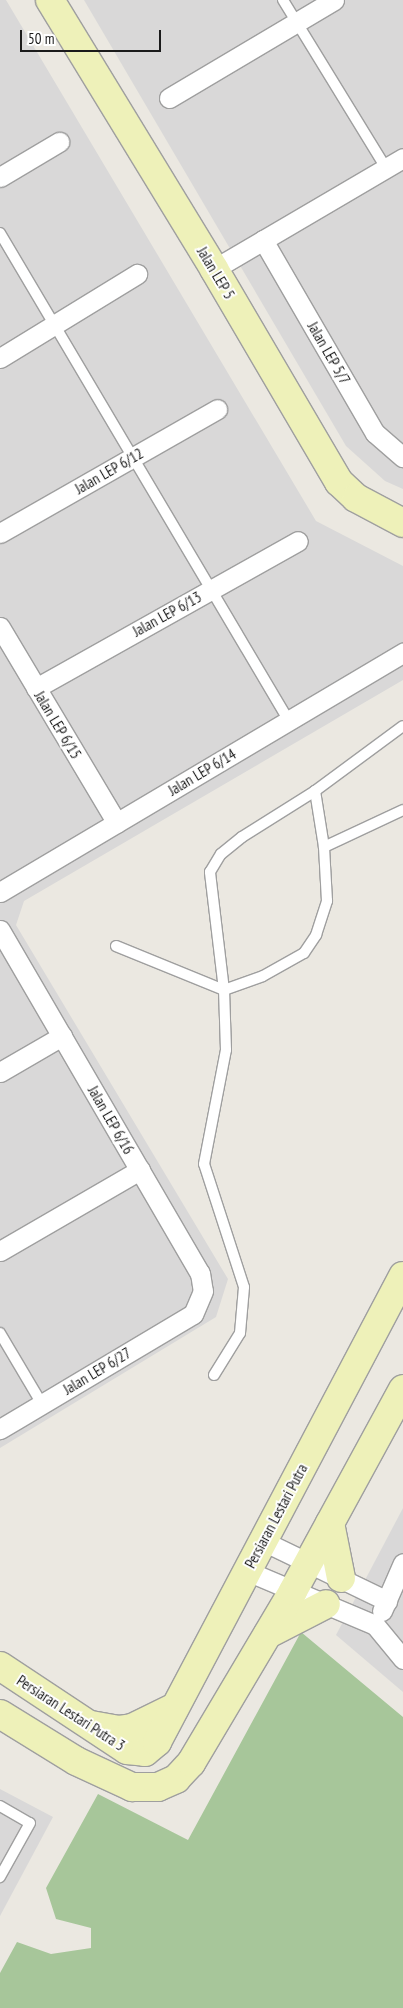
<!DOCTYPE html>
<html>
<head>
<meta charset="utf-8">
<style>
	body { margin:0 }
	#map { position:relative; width:403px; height:2008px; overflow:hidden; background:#ebe8e1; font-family:"PT Sans Narrow",sans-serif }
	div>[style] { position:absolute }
	.residential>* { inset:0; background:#d9d8d8 }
	.forest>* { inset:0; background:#a7c69a }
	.roads { filter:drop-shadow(1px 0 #9f9f9f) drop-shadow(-1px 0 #9f9f9f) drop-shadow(0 1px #9f9f9f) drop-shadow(0 -1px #9f9f9f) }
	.lane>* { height:10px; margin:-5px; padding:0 5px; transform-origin:5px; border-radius:5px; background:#fff }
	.street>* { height:19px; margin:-9.5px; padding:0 9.5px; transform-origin:9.5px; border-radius:9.5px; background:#fff }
	.secondary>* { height:28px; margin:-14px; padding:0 14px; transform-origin:14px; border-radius:14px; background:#eef1b9 }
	span { translate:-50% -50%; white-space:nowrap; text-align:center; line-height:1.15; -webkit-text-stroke:4px #fff; paint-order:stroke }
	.street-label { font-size:15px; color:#1b1b1b }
	.scale { position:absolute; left:20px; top:30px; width:141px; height:22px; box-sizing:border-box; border:2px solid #1b1b1b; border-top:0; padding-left:6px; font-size:15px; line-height:18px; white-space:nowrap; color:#1b1b1b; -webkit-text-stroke:4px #fff; paint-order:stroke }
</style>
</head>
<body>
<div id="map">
	<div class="residential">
		<div style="clip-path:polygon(0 0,6px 0,316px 521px,403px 566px,403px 680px,24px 901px,16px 925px,228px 1279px,216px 1317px,0 1448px)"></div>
		<div style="clip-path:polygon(84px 0,403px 0,403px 489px,385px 481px,346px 446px)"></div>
		<div style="clip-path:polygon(403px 1508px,403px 1692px,336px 1635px)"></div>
		<div style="clip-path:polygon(0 1789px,53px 1817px,0 1916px)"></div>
	</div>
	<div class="forest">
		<div style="clip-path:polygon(301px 1632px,403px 1717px,403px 2008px,0 2008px,0 1973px,17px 1942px,51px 1954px,91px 1948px,91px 1928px,56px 1919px,46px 1888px,98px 1794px,188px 1840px)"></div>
	</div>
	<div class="roads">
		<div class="lane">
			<div style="left:283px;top:0;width:197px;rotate:58.5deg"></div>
			<div style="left:0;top:233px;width:567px;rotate:59.37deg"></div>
			<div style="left:324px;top:847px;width:87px;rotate:-25.1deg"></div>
			<div style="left:116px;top:946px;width:117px;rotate:22.2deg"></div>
			<div style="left:224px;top:990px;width:41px;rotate:-19.7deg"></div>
			<div style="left:263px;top:976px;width:47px;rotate:-29.3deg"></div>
			<div style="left:304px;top:953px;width:22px;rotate:-56deg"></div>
			<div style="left:316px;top:935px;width:36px;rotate:-72deg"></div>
			<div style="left:327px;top:901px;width:54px;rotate:-93.2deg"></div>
			<div style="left:324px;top:847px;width:57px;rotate:-99.1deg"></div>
			<div style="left:0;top:1333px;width:82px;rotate:59.4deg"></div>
			<div style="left:214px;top:1375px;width:49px;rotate:-58.2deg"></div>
			<div style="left:240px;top:1333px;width:46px;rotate:-85deg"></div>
			<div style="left:244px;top:1287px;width:129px;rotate:-108deg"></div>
			<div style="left:204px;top:1164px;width:116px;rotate:-79.1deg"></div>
			<div style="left:226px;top:1050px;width:60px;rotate:-91.9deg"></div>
			<div style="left:224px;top:990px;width:119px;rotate:-96.8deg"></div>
			<div style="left:210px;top:872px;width:21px;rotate:-59deg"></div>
			<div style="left:221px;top:854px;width:27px;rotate:-39deg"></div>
			<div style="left:242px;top:837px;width:86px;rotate:-32.2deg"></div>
			<div style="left:315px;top:791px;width:109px;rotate:-36.5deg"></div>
			<div style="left:0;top:1806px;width:34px;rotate:30deg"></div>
			<div style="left:30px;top:1823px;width:62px;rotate:119.1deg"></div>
		</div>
		<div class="street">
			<div style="left:169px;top:98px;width:192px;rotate:-30.7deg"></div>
			<div style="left:0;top:177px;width:69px;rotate:-30.7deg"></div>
			<div style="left:263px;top:240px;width:223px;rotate:59.9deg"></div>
			<div style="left:375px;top:433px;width:37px;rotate:41deg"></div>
			<div style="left:214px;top:269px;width:219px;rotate:-30.4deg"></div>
			<div style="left:0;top:358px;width:161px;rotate:-31.5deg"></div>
			<div style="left:0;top:533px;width:250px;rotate:-29.7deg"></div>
			<div style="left:0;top:627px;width:228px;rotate:59.2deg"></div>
			<div style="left:36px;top:688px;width:300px;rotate:-29.3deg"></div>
			<div style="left:0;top:892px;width:469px;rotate:-30.7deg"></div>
			<div style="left:0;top:930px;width:397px;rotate:59.8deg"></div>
			<div style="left:200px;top:1273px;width:18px;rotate:81deg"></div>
			<div style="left:203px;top:1291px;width:25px;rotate:113deg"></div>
			<div style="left:193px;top:1314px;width:225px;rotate:149.2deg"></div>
			<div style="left:0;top:1072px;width:72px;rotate:-30.1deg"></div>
			<div style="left:0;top:1251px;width:162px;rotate:-30.1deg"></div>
			<div style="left:263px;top:1541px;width:138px;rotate:25.8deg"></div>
			<div style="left:247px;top:1571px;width:139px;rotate:22.9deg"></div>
			<div style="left:375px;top:1625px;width:44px;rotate:50.5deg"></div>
			<div style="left:382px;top:1611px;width:52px;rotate:-66.4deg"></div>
		</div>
		<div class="secondary">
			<div style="left:50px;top:0;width:315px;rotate:58.6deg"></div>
			<div style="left:214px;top:269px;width:247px;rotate:59.6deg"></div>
			<div style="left:339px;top:482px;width:23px;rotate:43deg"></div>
			<div style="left:356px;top:498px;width:53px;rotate:28deg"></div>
			<div style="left:330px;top:1523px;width:56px;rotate:78.7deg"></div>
			<div style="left:268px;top:1634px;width:65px;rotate:-27.3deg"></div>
			<div style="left:0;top:1666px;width:152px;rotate:33.5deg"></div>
			<div style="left:127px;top:1750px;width:18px;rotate:6deg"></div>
			<div style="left:0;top:1714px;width:89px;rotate:31.7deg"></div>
			<div style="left:76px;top:1761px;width:62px;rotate:24.9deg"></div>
			<div style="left:132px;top:1787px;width:26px"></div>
			<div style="left:158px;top:1787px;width:20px;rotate:-24deg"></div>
			<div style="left:176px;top:1779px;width:22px;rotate:-47deg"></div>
			<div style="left:191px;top:1763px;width:200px;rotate:-59.3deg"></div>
			<div style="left:293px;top:1591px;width:230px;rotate:-61.4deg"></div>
			<div style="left:91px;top:1725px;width:27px;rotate:10deg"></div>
			<div style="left:118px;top:1730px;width:14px;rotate:-8deg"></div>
			<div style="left:132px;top:1728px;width:46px;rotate:-26deg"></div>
			<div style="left:145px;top:1752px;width:16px;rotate:-40deg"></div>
			<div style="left:157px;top:1742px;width:527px;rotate:-62.17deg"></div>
		</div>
	</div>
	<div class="street-label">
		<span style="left:216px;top:273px;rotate:59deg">Jalan LEP 5</span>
		<span style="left:329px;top:353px;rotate:60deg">Jalan LEP 5/7</span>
		<span style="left:109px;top:471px;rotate:-30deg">Jalan LEP 6/12</span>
		<span style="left:167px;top:614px;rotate:-29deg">Jalan LEP 6/13</span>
		<span style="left:58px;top:725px;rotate:59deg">Jalan LEP 6/15</span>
		<span style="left:202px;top:772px;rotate:-31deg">Jalan LEP 6/14</span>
		<span style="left:111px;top:1120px;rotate:60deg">Jalan LEP 6/16</span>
		<span style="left:97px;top:1371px;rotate:-31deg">Jalan LEP 6/27</span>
		<span style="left:276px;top:1516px;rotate:-62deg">Persiaran Lestari Putra</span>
		<span style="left:71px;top:1713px;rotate:33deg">Persiaran Lestari Putra 3</span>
	</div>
	<div class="scale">50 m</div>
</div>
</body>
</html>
